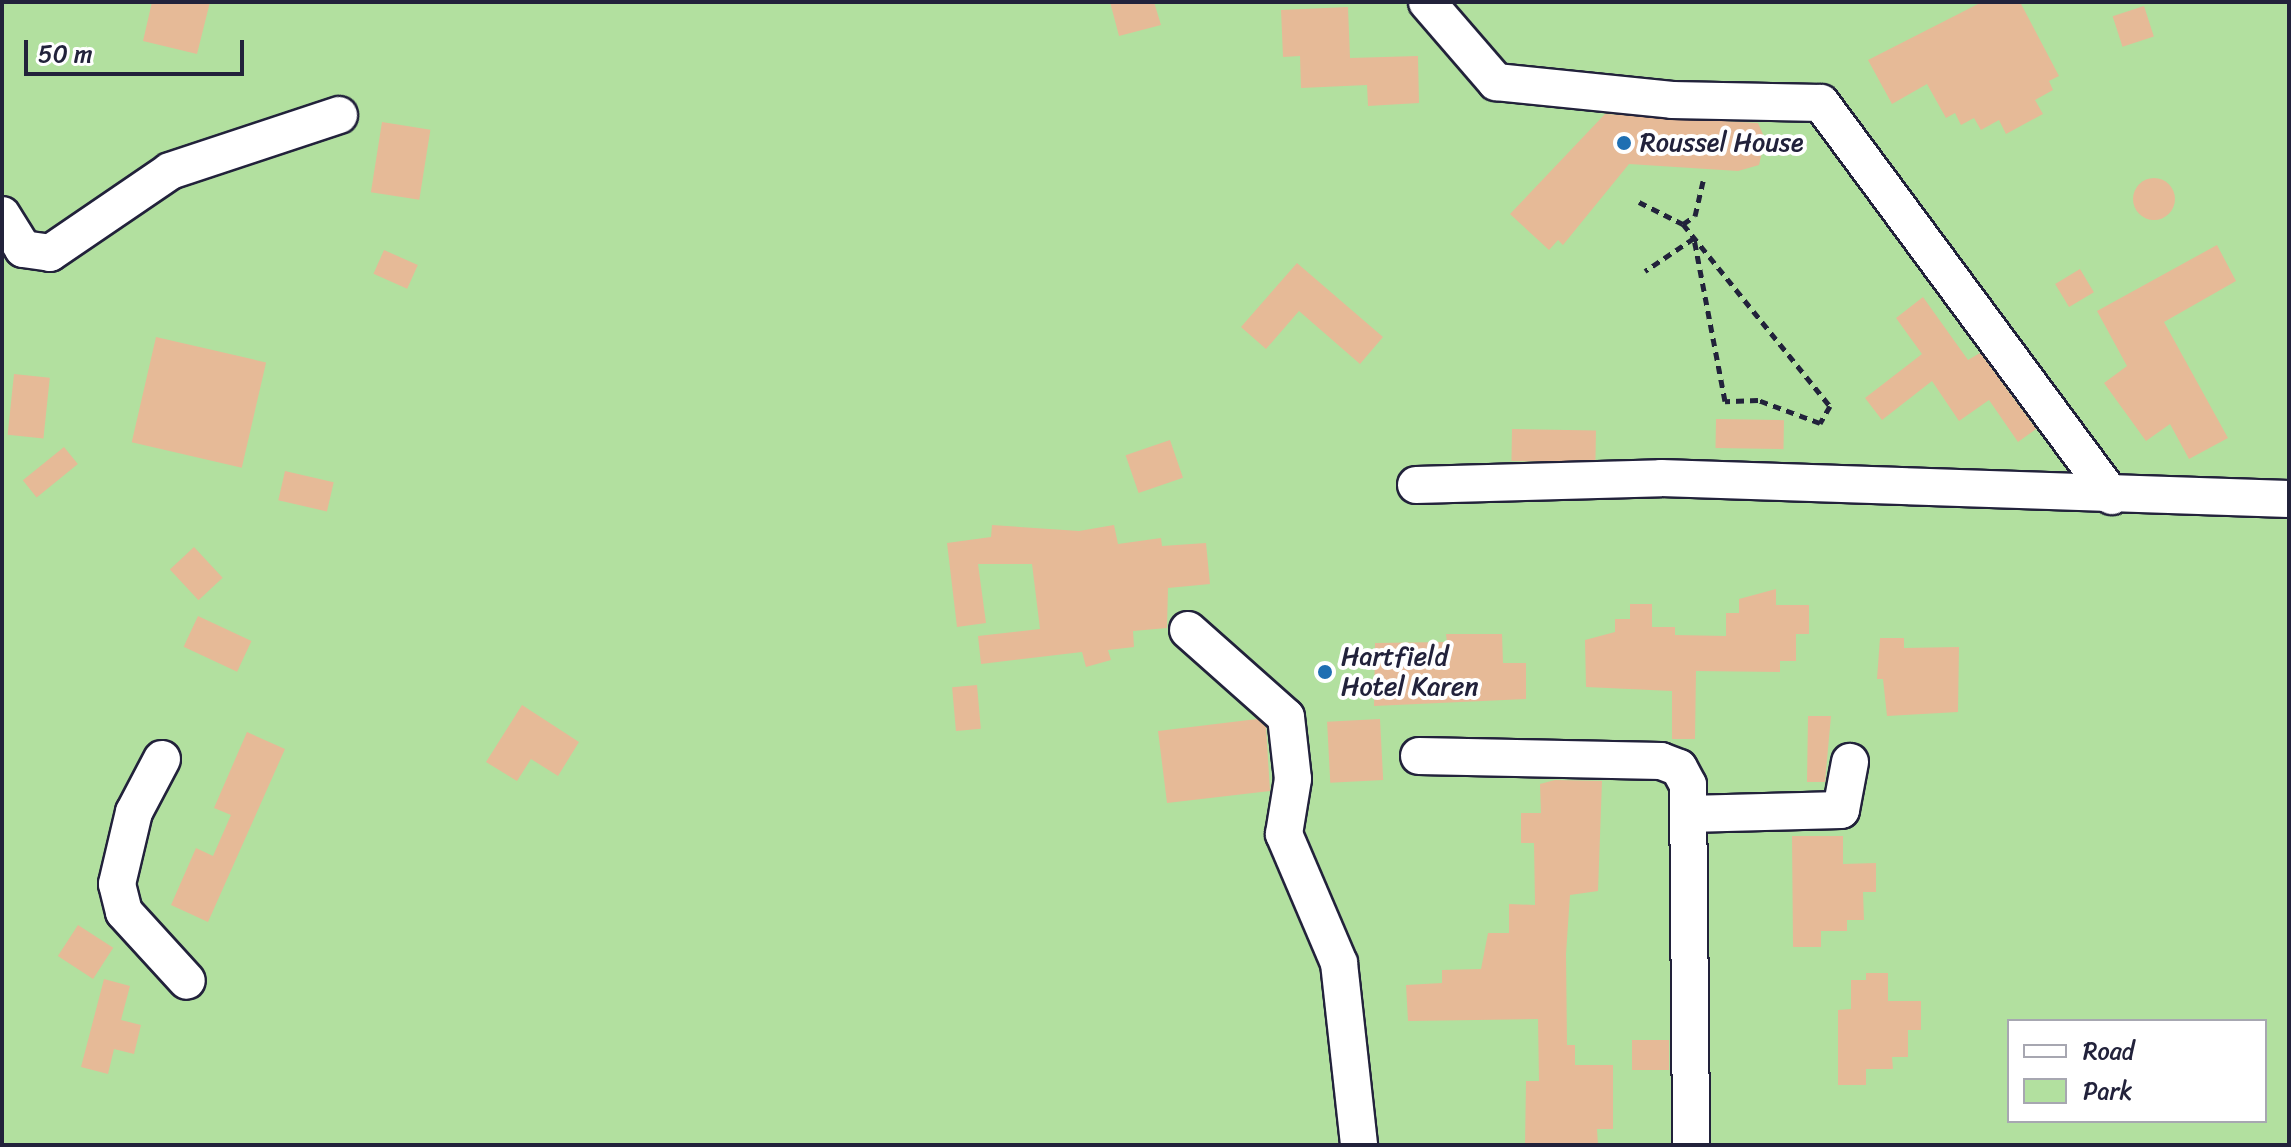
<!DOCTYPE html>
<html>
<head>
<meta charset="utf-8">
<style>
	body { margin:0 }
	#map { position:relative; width:2291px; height:1147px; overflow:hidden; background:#f8eae0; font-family:Sriracha,sans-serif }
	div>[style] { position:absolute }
	.green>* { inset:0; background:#b2e09f }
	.building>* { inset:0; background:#e6ba97; transform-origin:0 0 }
	.round { border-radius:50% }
	.path>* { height:5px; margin-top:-2.5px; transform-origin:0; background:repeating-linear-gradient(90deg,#22223b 0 8px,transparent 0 14px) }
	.roads { filter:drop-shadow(2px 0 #22223b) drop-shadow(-2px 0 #22223b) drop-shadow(0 2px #22223b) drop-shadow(0 -2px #22223b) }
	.minor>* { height:36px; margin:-18px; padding:0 18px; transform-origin:18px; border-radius:18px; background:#fff }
	.dots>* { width:22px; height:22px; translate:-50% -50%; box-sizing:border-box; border:4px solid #fff; border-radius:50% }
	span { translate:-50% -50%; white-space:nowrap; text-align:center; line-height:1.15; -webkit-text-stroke:8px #fff; paint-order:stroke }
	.poi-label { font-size:26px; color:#22223b }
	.left { translate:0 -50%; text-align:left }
	.frame { position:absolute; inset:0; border:4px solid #22223b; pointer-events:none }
	.legend { position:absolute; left:2007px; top:1019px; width:260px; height:104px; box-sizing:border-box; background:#fff; border:2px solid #a7a7b1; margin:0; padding:10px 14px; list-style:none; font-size:24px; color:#22223b }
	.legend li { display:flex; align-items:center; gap:16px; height:40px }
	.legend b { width:40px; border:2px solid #a7a7b1 }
	.scale { position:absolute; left:24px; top:40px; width:220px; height:36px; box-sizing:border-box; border:4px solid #22223b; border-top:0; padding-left:10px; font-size:24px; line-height:28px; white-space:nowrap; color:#22223b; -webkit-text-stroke:6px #fff; paint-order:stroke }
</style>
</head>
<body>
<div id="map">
	<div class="green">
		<div style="clip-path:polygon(evenodd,2px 2px,2289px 2px,2289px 1145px,2px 1145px,2px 2px,2009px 1021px,2265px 1021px,2265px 1121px,2009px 1121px,2009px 1021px)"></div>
	</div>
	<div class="building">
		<div style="clip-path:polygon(152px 2px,210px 2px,197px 54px,143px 41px)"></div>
		<div style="clip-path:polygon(1110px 2px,1154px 2px,1161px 25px,1119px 36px)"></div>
		<div style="clip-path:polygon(1982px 2px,2020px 2px,2059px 76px,2049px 81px,2053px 90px,2035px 100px,2043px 114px,2006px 134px,1999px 120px,1981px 130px,1974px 118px,1961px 125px,1955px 113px,1946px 118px,1927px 84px,1892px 104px,1868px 60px)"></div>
		<div style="left:2144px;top:6px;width:32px;height:33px;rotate:72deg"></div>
		<div style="clip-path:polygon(1348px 7px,1350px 58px,1418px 56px,1419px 103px,1368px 106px,1367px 85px,1301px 88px,1300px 56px,1283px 57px,1281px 10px)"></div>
		<div style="clip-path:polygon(1605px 114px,1758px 123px,1765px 139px,1759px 165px,1738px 171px,1629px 164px,1563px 245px,1558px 240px,1549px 250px,1510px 214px)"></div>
		<div style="left:382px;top:122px;width:49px;height:71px;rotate:9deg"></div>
		<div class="round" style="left:2133px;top:178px;width:42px;height:42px"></div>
		<div style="clip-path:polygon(2217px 245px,2236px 281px,2164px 322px,2228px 438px,2189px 459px,2170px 424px,2146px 441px,2104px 383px,2127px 366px,2097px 311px)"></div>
		<div style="left:384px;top:250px;width:37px;height:26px;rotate:24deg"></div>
		<div style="clip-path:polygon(1297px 263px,1383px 337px,1360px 364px,1299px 311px,1266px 349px,1241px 327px)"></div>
		<div style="left:2080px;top:269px;width:27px;height:29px;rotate:59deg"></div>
		<div style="clip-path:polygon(1923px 297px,1968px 360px,1980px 353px,2036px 429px,2018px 442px,1989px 400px,1959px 421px,1932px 381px,1882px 420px,1865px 398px,1922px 354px,1896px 318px)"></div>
		<div style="left:156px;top:337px;width:113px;height:108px;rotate:13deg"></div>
		<div style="left:14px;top:374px;width:36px;height:61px;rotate:6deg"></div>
		<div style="left:1716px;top:419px;width:68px;height:29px;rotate:1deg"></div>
		<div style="left:1512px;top:429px;width:84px;height:32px;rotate:1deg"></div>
		<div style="left:1170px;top:440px;width:40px;height:47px;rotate:71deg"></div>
		<div style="left:64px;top:447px;width:22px;height:53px;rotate:51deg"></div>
		<div style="left:285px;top:471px;width:50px;height:30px;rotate:13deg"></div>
		<div style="clip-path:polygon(992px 525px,1079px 531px,1114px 525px,1118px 544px,1161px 538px,1162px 546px,1206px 543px,1210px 584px,1168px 588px,1167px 628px,1133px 631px,1134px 647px,1108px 650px,1111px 660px,1086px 667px,1082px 652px,981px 664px,978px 636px,1040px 629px,1032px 564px,978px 564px,986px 623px,957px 627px,947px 543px,991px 537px)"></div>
		<div style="left:194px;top:547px;width:42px;height:33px;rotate:47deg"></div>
		<div style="clip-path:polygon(1776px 589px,1776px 605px,1809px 605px,1809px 634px,1796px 634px,1796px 661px,1780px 661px,1780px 672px,1696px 671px,1695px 739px,1672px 739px,1672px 691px,1586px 687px,1585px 640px,1615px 632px,1615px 619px,1630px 619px,1630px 604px,1652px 604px,1652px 627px,1675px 627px,1675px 635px,1726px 636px,1726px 613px,1739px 613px,1739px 599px)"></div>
		<div style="left:198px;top:616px;width:59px;height:34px;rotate:25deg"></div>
		<div style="clip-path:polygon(1446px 634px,1502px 634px,1503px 663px,1526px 663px,1526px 699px,1374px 706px,1375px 643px,1447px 642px)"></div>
		<div style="clip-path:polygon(1880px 638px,1904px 638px,1904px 648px,1959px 647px,1958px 712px,1887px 716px,1883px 679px,1877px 679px)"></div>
		<div style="left:977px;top:685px;width:44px;height:25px;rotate:85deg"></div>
		<div style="clip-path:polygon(522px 705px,579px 742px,558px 776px,531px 759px,517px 781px,486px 762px)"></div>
		<div style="clip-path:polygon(1808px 716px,1831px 716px,1825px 782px,1807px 782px)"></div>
		<div style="clip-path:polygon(1257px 719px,1266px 727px,1270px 791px,1167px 803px,1158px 731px)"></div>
		<div style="left:1380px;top:719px;width:61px;height:53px;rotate:87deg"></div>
		<div style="clip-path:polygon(247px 732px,285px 749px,208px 922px,171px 905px,196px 848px,213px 856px,231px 815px,214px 808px)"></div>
		<div style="clip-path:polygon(1555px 780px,1602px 781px,1598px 891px,1570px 895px,1566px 954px,1567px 1045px,1575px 1045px,1575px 1065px,1613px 1065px,1613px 1129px,1597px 1129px,1598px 1145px,1525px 1145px,1526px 1081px,1539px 1081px,1538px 1019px,1408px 1021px,1406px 985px,1442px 983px,1442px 970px,1481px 969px,1488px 933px,1509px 933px,1509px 904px,1535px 905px,1534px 843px,1521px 843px,1521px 813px,1541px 813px,1540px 784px)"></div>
		<div style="clip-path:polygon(1792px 836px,1843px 836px,1843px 864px,1876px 863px,1876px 892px,1863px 892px,1864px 920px,1847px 920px,1847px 931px,1821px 931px,1821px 947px,1793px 947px)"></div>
		<div style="left:78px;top:925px;width:42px;height:37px;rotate:33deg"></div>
		<div style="clip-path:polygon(1866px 973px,1888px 973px,1888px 1001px,1921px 1001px,1921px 1030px,1908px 1030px,1908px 1057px,1892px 1057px,1893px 1069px,1866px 1069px,1866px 1085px,1838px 1085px,1838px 1010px,1851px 1009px,1851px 980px,1866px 980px)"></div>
		<div style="clip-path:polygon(104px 979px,130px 986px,121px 1020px,141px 1025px,134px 1054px,114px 1049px,108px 1074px,81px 1067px)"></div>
		<div style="left:1632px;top:1040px;width:37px;height:30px"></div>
	</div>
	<div class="path">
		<div style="left:1639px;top:202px;width:49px;rotate:26.6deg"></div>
		<div style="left:1683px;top:224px;width:234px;rotate:51.1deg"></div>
		<div style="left:1830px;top:406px;width:20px;rotate:120deg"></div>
		<div style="left:1820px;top:423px;width:66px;rotate:-159.6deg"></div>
		<div style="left:1758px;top:400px;width:33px;rotate:178deg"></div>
		<div style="left:1725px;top:401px;width:166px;rotate:-100.8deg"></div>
		<div style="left:1694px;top:238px;width:59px;rotate:146deg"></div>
		<div style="left:1683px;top:224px;width:14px;rotate:-34deg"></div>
		<div style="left:1695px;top:216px;width:36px;rotate:-77deg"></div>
	</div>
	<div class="roads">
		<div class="minor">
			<div style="left:1427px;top:2px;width:106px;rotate:49.2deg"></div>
			<div style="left:1496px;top:82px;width:177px;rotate:5.8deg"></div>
			<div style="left:1672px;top:100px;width:149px;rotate:1.2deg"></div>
			<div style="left:1821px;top:103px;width:489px;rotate:53.5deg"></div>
			<div style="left:2px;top:215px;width:40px;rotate:58deg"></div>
			<div style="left:23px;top:249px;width:27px;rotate:8deg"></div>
			<div style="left:50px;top:253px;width:145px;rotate:-34.3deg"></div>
			<div style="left:170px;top:171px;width:178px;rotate:-18.3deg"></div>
			<div style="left:1416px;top:485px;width:245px;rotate:-1.6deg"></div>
			<div style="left:1661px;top:478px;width:628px;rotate:1.92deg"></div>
			<div style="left:1188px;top:630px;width:131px;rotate:41.6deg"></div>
			<div style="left:1286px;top:717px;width:62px;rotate:83.6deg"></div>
			<div style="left:1293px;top:779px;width:56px;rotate:99.3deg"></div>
			<div style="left:1284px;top:834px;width:140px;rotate:66.9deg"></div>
			<div style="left:1339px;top:963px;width:183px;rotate:83.7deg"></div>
			<div style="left:1419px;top:756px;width:242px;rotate:1.2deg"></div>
			<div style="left:1661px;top:761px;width:19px;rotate:21deg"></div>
			<div style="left:1679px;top:768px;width:19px;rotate:62deg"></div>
			<div style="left:1688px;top:785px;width:360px;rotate:89.5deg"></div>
			<div style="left:162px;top:759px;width:60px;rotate:117.8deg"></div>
			<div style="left:134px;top:812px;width:74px;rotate:103.3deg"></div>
			<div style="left:117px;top:884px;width:29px;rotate:76deg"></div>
			<div style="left:124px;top:912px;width:93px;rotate:47.6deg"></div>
			<div style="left:1688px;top:814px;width:153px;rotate:-1.5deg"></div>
			<div style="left:1841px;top:810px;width:49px;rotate:-79.4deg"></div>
		</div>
	</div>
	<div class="dots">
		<div style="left:1624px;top:143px;background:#1f6fb2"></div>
		<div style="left:1325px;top:672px;background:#1f6fb2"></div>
	</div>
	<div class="poi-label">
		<span class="left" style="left:1640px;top:143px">Roussel House</span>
		<span class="left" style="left:1341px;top:672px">Hartfield<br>Hotel Karen</span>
	</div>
	<div class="frame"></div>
	<ul class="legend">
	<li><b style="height:10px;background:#fff"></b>Road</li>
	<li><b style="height:22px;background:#b2e09f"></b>Park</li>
	</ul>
	<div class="scale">50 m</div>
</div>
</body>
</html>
